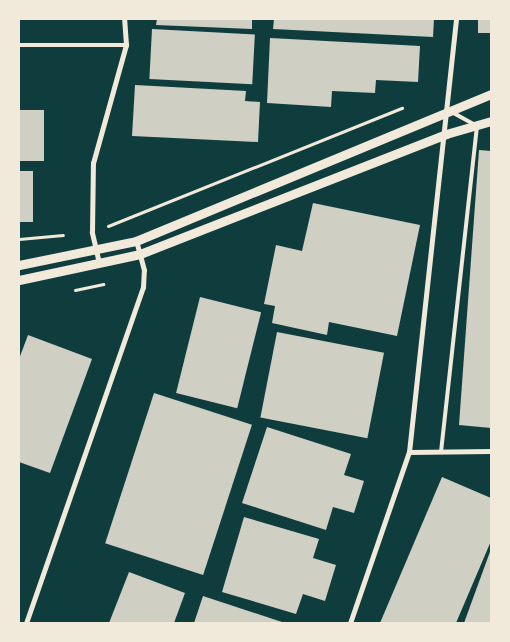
<!DOCTYPE html>
<html>
<head>
<meta charset="utf-8">
<style>
	body { margin:0 }
	#map { position:relative; width:510px; height:642px; overflow:hidden; background:#0f3d3e; font-family:Signika,sans-serif }
	div>[style] { position:absolute }
	.building>* { inset:0; background:#cfcfc3; transform-origin:0 0 }
	.path>* { height:3px; margin:-1.5px; padding:0 1.5px; transform-origin:1.5px; border-radius:1.5px; background:#f1e9da }
	.service>* { height:4px; margin:-2px; padding:0 2px; transform-origin:2px; border-radius:2px; background:#f1e9da }
	.minor>* { height:5px; margin:-2.5px; padding:0 2.5px; transform-origin:2.5px; border-radius:2.5px; background:#f1e9da }
	.tertiary>* { height:9px; margin:-4.5px; padding:0 4.5px; transform-origin:4.5px; border-radius:4.5px; background:#f1e9da }
	span { translate:-50% -50%; white-space:nowrap; text-align:center; line-height:1.15; -webkit-text-stroke:4px #f1e9da; paint-order:stroke }
	.frame { position:absolute; inset:0; border:20px solid #f1e9da; pointer-events:none }
</style>
</head>
<body>
<div id="map">
	<div class="building">
		<div style="clip-path:polygon(157px 19px,252px 19px,252px 29px,156px 25px)"></div>
		<div style="clip-path:polygon(274px 19px,434px 19px,433px 37px,273px 29px)"></div>
		<div style="left:478px;top:19px;width:13px;height:14px"></div>
		<div style="left:152px;top:29px;width:103px;height:50px;rotate:3deg"></div>
		<div style="clip-path:polygon(270px 38px,420px 46px,418px 82px,376px 80px,375px 93px,332px 91px,331px 107px,267px 103px)"></div>
		<div style="clip-path:polygon(135px 85px,246px 91px,245px 101px,260px 102px,258px 142px,132px 136px)"></div>
		<div style="left:19px;top:110px;width:25px;height:51px"></div>
		<div style="clip-path:polygon(479px 150px,491px 151px,491px 428px,459px 425px)"></div>
		<div style="left:19px;top:171px;width:14px;height:51px"></div>
		<div style="clip-path:polygon(313px 203px,420px 225px,397px 336px,329px 322px,327px 335px,272px 323px,275px 306px,264px 304px,276px 245px,302px 251px)"></div>
		<div style="left:200px;top:297px;width:63px;height:99px;rotate:14deg"></div>
		<div style="left:277px;top:332px;width:109px;height:87px;rotate:11deg"></div>
		<div style="clip-path:polygon(28px 335px,92px 359px,50px 473px,19px 462px,19px 359px)"></div>
		<div style="left:154px;top:393px;width:103px;height:158px;rotate:18deg"></div>
		<div style="clip-path:polygon(267px 427px,351px 454px,344px 475px,364px 481px,354px 513px,333px 507px,326px 530px,242px 503px)"></div>
		<div style="clip-path:polygon(442px 477px,491px 498px,491px 541px,456px 623px,380px 623px)"></div>
		<div style="clip-path:polygon(244px 517px,319px 539px,313px 558px,336px 565px,325px 601px,303px 594px,296px 614px,222px 592px)"></div>
		<div style="clip-path:polygon(491px 549px,491px 623px,464px 623px)"></div>
		<div style="clip-path:polygon(129px 572px,185px 593px,174px 623px,109px 623px)"></div>
		<div style="clip-path:polygon(203px 596px,285px 623px,194px 623px)"></div>
	</div>
	<div class="path">
		<div style="left:108px;top:226px;width:317px;rotate:-21.9deg"></div>
		<div style="left:19px;top:239px;width:44px;rotate:-5.2deg"></div>
		<div style="left:75px;top:290px;width:29px;rotate:-12deg"></div>
	</div>
	<div class="service">
		<div style="left:19px;top:45px;width:107px"></div>
		<div style="left:441px;top:452px;width:328px;rotate:-83.7deg"></div>
		<div style="left:477px;top:126px;width:31px;rotate:-151deg"></div>
	</div>
	<div class="minor">
		<div style="left:99px;top:263px;width:32px;rotate:-103deg"></div>
		<div style="left:92px;top:232px;width:69px;rotate:-89.2deg"></div>
		<div style="left:93px;top:163px;width:123px;rotate:-74.4deg"></div>
		<div style="left:126px;top:45px;width:26px;rotate:-94deg"></div>
		<div style="left:409px;top:452px;width:82px;rotate:-0.7deg"></div>
		<div style="left:26px;top:623px;width:356px;rotate:-70.8deg"></div>
		<div style="left:143px;top:287px;width:17px;rotate:-87deg"></div>
		<div style="left:144px;top:270px;width:30px;rotate:-105deg"></div>
		<div style="left:350px;top:623px;width:181px;rotate:-71deg"></div>
		<div style="left:409px;top:452px;width:436px;rotate:-83.8deg"></div>
	</div>
	<div class="tertiary">
		<div style="left:19px;top:265px;width:119px;rotate:-11.6deg"></div>
		<div style="left:136px;top:241px;width:384px;rotate:-22.5deg"></div>
		<div style="left:19px;top:280px;width:124px;rotate:-12.1deg"></div>
		<div style="left:140px;top:254px;width:329px;rotate:-21.4deg"></div>
		<div style="left:446px;top:134px;width:47px;rotate:-16.1deg"></div>
	</div>
	<div class="frame"></div>
</div>
</body>
</html>
